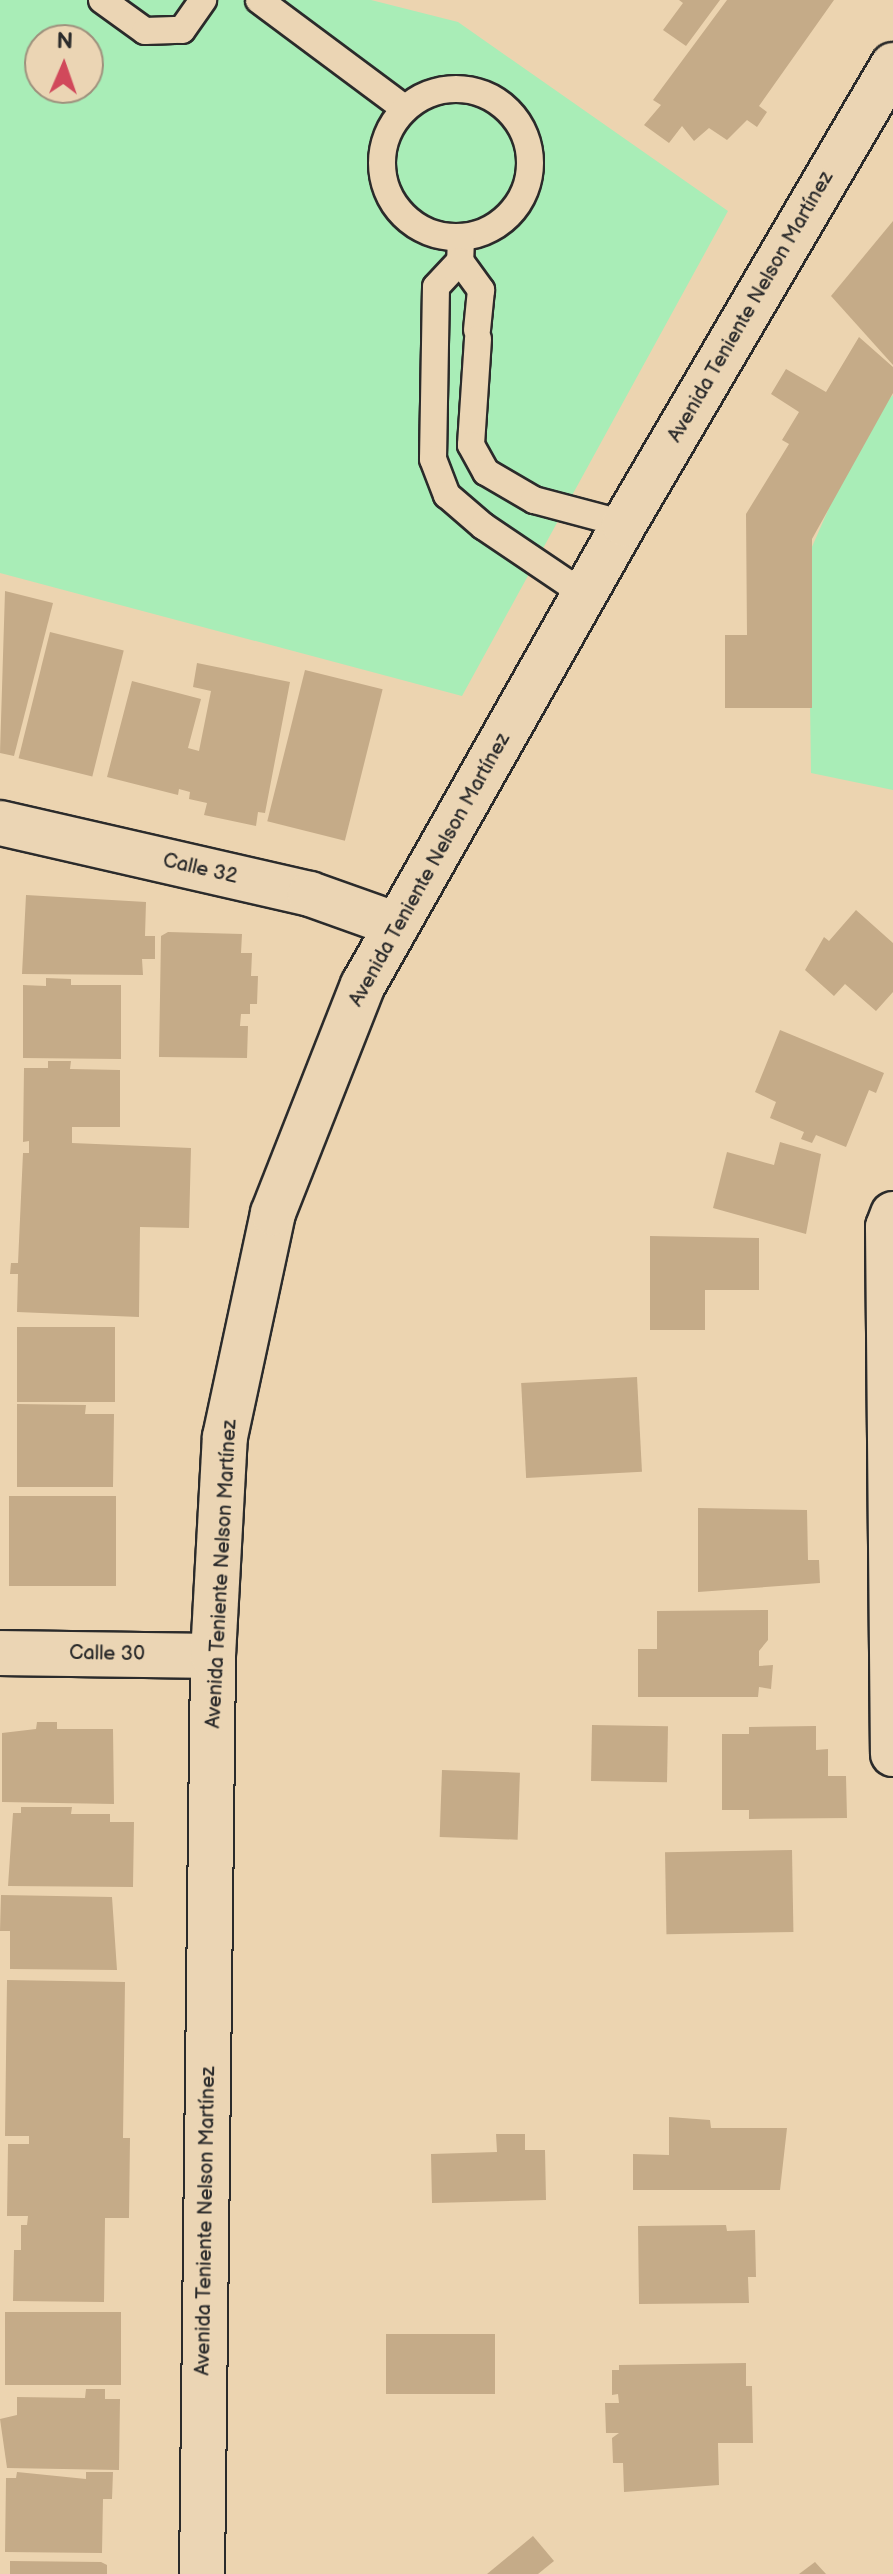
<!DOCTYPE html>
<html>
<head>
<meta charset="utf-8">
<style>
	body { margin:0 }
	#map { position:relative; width:893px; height:2574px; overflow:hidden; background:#ecd4b0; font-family:"Balsamiq Sans",sans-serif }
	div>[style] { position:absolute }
	.green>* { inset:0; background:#a9edb7 }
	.building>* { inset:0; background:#c5ab88; transform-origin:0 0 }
	.roads { filter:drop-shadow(2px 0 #2b2b2b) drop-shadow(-2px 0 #2b2b2b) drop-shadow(0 2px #2b2b2b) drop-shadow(0 -2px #2b2b2b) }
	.lane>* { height:26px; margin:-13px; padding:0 13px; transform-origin:13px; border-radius:13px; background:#ebd5b4 }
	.lane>.ring { margin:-13px; padding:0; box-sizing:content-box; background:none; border:26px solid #ebd5b4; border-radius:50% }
	.street>* { height:44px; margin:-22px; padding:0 22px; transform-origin:22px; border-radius:22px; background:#ebd5b4 }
	.secondary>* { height:44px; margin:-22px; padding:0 22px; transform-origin:22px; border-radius:22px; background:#ebd5b4 }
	span { translate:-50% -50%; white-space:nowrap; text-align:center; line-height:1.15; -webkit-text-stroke:6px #ebd5b4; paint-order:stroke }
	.street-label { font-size:20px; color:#2b2b2b }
	.north { position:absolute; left:24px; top:24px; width:80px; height:80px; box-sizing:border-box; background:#ebd5b4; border:2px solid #9e917d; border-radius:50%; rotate:2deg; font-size:22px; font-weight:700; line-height:32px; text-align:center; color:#2b2b2b }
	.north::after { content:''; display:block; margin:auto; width:28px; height:36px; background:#d1495b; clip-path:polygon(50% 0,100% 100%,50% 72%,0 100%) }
</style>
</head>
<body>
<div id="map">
	<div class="green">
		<div style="clip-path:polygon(evenodd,0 0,371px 0,458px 22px,728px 211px,462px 696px,0 573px,0 0,40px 40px,88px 40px,88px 88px,40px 88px,40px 40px)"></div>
		<div style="clip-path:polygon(893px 395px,893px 790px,811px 773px,808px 556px,867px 421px)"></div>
	</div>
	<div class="building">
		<div style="clip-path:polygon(679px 0,720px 0,686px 46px,663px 30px,683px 3px)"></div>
		<div style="clip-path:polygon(727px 0,834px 0,759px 106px,767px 112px,757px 127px,747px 120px,727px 140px,709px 128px,694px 141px,682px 126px,669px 143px,644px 125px,661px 105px,653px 100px)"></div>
		<div style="clip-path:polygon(893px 221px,893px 365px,831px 296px)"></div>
		<div style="clip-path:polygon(859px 337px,893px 367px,893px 393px,812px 539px,812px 708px,725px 708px,725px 635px,747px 635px,746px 514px,789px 444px,782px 440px,799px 412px,771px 394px,786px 369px,826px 392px)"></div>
		<div style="clip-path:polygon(5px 591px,53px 603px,14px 756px,0 753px)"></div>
		<div style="left:50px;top:632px;width:76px;height:130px;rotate:14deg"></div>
		<div style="clip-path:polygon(197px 663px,290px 682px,265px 813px,258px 812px,256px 826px,204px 815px,207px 803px,189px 799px,190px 792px,179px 789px,178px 795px,107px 777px,132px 681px,201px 699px,188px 748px,199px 751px,211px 691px,193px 687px)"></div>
		<div style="left:305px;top:670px;width:80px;height:156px;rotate:14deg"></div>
		<div style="clip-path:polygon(26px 895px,146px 902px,145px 936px,155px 936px,155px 959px,142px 959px,143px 975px,22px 974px)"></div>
		<div style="clip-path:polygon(856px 910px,893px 943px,893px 992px,876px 1011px,845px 984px,834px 996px,805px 970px,824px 937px,829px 941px)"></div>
		<div style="clip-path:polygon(168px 932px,242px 934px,241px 953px,252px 953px,251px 976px,258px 976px,257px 1004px,250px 1004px,250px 1014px,241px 1014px,240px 1026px,248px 1026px,247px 1058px,159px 1057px,161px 936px)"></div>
		<div style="clip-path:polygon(46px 978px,71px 979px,71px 985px,121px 985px,121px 1059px,23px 1058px,23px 985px,46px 986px)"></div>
		<div style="clip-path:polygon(780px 1030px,884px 1073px,876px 1093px,869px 1090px,846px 1147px,816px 1135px,812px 1143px,801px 1139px,804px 1132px,770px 1118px,776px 1102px,755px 1092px)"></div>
		<div style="clip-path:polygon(48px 1061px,71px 1061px,70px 1069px,120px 1070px,120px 1127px,72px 1127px,72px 1143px,191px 1148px,189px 1228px,140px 1227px,139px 1317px,17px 1312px,18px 1274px,10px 1274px,11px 1263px,18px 1263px,23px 1153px,29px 1153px,29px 1141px,23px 1142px,24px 1068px,48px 1068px)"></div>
		<div style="clip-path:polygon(780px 1142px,821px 1154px,806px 1234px,713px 1208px,727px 1152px,774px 1165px)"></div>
		<div style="clip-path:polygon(650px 1236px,759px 1238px,759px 1290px,705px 1290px,705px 1330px,650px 1330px)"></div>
		<div style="left:17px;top:1327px;width:98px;height:75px"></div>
		<div style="left:637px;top:1377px;width:95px;height:116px;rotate:87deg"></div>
		<div style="clip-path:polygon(17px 1404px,86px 1405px,85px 1414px,114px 1414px,113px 1487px,17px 1487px)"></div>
		<div style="left:9px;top:1496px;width:107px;height:90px"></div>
		<div style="clip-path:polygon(698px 1508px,807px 1510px,808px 1560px,819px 1560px,820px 1583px,698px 1592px)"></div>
		<div style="clip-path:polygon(768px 1610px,768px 1640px,759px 1651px,759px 1666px,773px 1665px,771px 1689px,759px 1687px,758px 1697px,638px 1697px,638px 1649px,657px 1649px,657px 1611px)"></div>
		<div style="clip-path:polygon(37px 1722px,57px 1722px,57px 1729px,113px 1729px,114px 1804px,2px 1802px,2px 1733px,36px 1729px)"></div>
		<div style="left:592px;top:1725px;width:76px;height:56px;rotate:1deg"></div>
		<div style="clip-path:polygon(816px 1726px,816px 1750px,828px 1749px,828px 1776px,846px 1776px,847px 1818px,749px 1819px,749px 1810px,722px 1810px,722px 1734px,749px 1734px,749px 1727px)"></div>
		<div style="left:442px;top:1770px;width:78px;height:67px;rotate:2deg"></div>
		<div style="clip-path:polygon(21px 1807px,72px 1807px,71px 1814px,110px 1814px,110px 1822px,134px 1822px,133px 1887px,8px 1886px,13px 1813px,21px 1813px)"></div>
		<div style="left:792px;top:1850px;width:82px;height:127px;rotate:89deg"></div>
		<div style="clip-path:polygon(1px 1895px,112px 1897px,117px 1970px,10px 1969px,10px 1931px,0 1931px)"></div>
		<div style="clip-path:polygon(7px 1980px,125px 1982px,123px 2138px,130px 2138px,129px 2218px,105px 2218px,104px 2302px,13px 2301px,14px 2250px,21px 2250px,21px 2225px,27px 2225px,28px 2216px,7px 2216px,8px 2144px,29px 2144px,29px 2136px,5px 2136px)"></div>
		<div style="clip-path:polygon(669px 2117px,710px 2120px,711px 2128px,787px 2128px,780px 2190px,633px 2190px,633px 2154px,669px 2155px)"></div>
		<div style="clip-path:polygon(496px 2134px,525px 2134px,525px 2150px,545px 2150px,546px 2200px,432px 2203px,431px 2154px,497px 2152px)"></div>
		<div style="clip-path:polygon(726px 2225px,727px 2231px,755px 2230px,756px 2277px,748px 2277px,749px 2303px,639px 2304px,638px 2226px)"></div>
		<div style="left:5px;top:2312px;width:116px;height:73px"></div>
		<div style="left:386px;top:2334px;width:109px;height:60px"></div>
		<div style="clip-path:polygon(746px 2363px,746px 2386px,752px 2386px,753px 2443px,718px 2443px,719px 2485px,624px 2492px,623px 2463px,613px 2463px,612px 2438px,619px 2433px,606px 2433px,605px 2403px,619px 2403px,618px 2394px,612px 2395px,612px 2370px,619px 2370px,619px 2365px)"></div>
		<div style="clip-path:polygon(86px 2389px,105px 2389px,105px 2399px,120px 2399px,119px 2470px,7px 2468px,0 2419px,17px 2415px,17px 2397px,85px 2398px)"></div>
		<div style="clip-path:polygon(17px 2472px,86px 2479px,86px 2472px,113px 2472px,112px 2499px,103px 2499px,102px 2553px,5px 2552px,6px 2478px,16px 2478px)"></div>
		<div style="clip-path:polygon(533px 2536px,554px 2561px,538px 2574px,487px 2574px)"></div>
		<div style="clip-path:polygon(10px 2561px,101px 2562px,107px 2565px,107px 2574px,10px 2574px)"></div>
		<div style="clip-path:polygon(815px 2562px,826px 2574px,799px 2574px)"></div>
	</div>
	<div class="roads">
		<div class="lane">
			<div style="left:102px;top:0;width:53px;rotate:35.8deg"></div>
			<div style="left:145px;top:31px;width:37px;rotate:-2deg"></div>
			<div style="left:182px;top:30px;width:37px;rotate:-55deg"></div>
			<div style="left:259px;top:0;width:182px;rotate:36.7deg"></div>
			<div class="ring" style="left:382px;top:89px;width:122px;height:122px"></div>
			<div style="left:461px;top:237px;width:24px;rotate:92deg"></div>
			<div style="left:460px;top:261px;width:35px;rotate:133deg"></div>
			<div style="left:436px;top:287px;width:172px;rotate:91deg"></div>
			<div style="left:433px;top:459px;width:39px;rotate:69deg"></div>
			<div style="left:447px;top:495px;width:48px;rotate:40.7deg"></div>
			<div style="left:483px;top:526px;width:122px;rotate:34deg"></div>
			<div style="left:460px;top:261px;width:36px;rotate:54deg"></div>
			<div style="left:481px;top:290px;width:40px;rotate:95.7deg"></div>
			<div style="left:478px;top:339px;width:106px;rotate:93.8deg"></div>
			<div style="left:471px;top:445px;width:31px;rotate:61deg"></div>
			<div style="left:486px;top:472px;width:56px;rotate:30.3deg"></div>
			<div style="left:534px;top:500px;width:93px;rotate:14.9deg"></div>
		</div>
		<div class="street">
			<div style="left:0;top:823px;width:318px;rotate:12.9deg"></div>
			<div style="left:310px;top:894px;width:92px;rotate:19.6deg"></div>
			<div style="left:893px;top:1214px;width:14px;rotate:111deg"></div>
			<div style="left:888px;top:1227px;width:527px;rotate:89.46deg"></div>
			<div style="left:0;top:1653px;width:213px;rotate:0.8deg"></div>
		</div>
		<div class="secondary">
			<div style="left:202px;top:2574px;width:918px;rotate:-89.31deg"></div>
			<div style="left:213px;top:1656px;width:219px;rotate:-86.9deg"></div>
			<div style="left:225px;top:1437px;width:229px;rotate:-77.9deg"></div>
			<div style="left:273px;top:1213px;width:245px;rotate:-68.5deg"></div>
			<div style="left:363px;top:985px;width:530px;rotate:-60.48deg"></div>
			<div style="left:624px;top:524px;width:532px;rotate:-59.63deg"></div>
		</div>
	</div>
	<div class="street-label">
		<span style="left:751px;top:307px;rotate:-60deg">Avenida Teniente Nelson Martínez</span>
		<span style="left:200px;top:869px;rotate:13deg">Calle 32</span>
		<span style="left:430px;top:870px;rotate:-61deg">Avenida Teniente Nelson Martínez</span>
		<span style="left:222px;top:1574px;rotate:-87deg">Avenida Teniente Nelson Martínez</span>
		<span style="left:107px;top:1654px;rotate:1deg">Calle 30</span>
		<span style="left:206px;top:2221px;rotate:-89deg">Avenida Teniente Nelson Martínez</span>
	</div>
	<div class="north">N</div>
</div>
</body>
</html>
